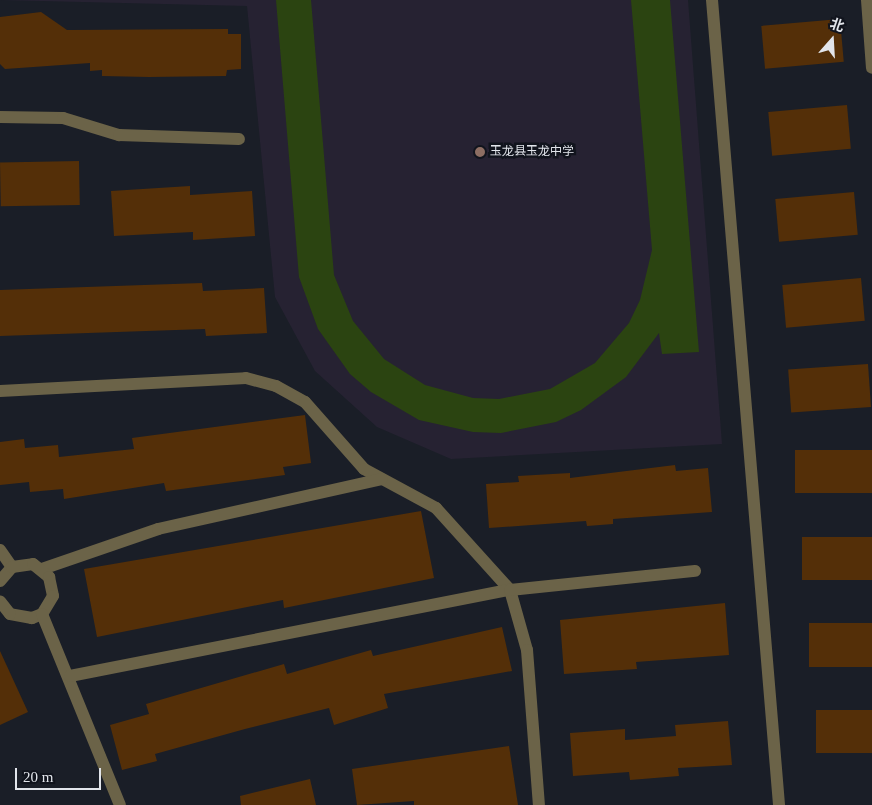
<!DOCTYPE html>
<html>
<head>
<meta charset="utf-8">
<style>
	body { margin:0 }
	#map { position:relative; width:872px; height:805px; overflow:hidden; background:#1a1e27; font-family:"Times New Roman","Noto Sans SC",serif }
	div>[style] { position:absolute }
	.education>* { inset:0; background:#262232 }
	.green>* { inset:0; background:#2b4411 }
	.building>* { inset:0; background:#542f08; transform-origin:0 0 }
	.lane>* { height:12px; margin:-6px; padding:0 6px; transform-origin:6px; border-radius:6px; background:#6b6348 }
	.street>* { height:12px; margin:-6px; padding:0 6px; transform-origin:6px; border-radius:6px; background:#6b6348 }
	.dots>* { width:14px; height:14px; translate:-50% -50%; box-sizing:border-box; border:2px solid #11141d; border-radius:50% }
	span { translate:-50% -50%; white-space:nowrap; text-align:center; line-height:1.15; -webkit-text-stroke:5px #11141d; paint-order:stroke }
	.poi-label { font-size:12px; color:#e2e5eb }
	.left { translate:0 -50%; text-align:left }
	.north { position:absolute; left:807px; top:15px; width:50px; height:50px; -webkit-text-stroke:4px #11141d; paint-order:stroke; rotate:19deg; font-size:14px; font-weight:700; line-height:20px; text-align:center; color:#e2e5eb }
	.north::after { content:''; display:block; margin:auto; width:18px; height:22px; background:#e2e5eb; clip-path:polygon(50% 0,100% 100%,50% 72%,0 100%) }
	.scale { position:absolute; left:15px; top:768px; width:86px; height:22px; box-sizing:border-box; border:2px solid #e2e5eb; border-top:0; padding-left:6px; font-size:15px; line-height:18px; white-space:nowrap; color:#e2e5eb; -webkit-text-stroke:4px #11141d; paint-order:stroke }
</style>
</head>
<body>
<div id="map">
	<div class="education">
		<div style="clip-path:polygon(0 0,688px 0,722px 444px,451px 459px,377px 427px,315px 371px,275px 297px,247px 6px)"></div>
	</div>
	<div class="green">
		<div style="clip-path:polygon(276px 0,311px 0,334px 275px,353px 321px,384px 359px,425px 385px,473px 398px,499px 399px,550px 389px,595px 363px,629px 323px,640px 300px,652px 250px,631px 0,670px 0,699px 352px,662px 354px,659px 333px,626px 377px,581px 410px,556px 422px,501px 433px,473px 432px,419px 420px,371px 392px,350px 374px,318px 329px,299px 277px)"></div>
	</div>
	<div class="building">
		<div style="clip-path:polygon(41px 12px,67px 30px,228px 29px,228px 34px,241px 34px,241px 69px,227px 70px,226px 76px,149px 77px,102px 76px,102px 70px,90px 71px,90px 63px,5px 69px,0 64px,0 17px)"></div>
		<div style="left:840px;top:19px;width:43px;height:79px;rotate:85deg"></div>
		<div style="left:847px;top:105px;width:44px;height:79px;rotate:85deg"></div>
		<div style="left:79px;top:161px;width:44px;height:79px;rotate:89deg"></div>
		<div style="clip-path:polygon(190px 186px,190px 195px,252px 191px,255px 236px,193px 240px,193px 232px,114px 236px,111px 191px)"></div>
		<div style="left:854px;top:192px;width:43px;height:79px;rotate:85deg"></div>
		<div style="left:861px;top:278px;width:43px;height:79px;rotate:85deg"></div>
		<div style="clip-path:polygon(202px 283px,203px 291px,264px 288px,267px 333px,206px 336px,205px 329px,0 336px,0 290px)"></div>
		<div style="left:868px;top:364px;width:43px;height:80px;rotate:86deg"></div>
		<div style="clip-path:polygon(305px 415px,311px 463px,283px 467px,285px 475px,166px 491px,164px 483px,64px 499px,63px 489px,30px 492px,29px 482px,0 485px,0 442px,24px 439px,25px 448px,58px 445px,59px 457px,134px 449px,132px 438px)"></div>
		<div style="left:872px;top:450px;width:43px;height:77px;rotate:90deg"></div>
		<div style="clip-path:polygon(675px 465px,676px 471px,708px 468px,712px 512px,613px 519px,613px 524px,587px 526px,586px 521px,489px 528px,486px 484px,519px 482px,518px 476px,570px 473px,570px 478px)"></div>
		<div style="clip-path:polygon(421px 511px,434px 578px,284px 608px,283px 600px,97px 637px,84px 569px)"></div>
		<div style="left:872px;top:537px;width:43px;height:70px;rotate:90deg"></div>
		<div style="clip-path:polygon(725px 603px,729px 655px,636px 662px,637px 669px,564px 674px,560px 620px)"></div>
		<div style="left:872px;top:623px;width:44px;height:63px;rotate:90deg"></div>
		<div style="clip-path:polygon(502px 627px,512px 671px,384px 694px,388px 708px,334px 725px,329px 708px,245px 729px,155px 754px,157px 761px,122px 770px,110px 725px,149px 714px,146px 704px,284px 664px,287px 674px,371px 650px,373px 656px)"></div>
		<div style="clip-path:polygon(0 651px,28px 712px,0 725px)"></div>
		<div style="left:872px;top:710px;width:43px;height:56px;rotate:90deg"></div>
		<div style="clip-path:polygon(728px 721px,732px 765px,678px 768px,679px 776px,630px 780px,629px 772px,573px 776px,570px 733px,625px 729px,625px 740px,676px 736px,675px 725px)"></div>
		<div style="clip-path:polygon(509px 746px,518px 805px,414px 805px,414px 801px,357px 805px,352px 769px)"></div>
		<div style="clip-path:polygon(310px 779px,316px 805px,241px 805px,240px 796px)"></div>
	</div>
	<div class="lane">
		<div style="left:867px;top:0;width:68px;rotate:85.8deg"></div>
		<div style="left:0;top:117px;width:63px;rotate:0.9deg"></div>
		<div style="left:63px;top:118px;width:59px;rotate:16.9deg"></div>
		<div style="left:119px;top:135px;width:120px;rotate:1.9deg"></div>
		<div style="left:0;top:391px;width:246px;rotate:-3deg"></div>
		<div style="left:246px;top:378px;width:31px;rotate:15deg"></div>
		<div style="left:276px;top:386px;width:33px;rotate:29deg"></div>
		<div style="left:305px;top:402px;width:89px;rotate:48.6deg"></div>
		<div style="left:364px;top:469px;width:82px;rotate:28.4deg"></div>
		<div style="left:436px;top:508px;width:110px;rotate:47.9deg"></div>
		<div style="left:510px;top:590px;width:62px;rotate:74.2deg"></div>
		<div style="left:527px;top:650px;width:155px;rotate:85.6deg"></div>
		<div style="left:0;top:550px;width:21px;rotate:55deg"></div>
		<div style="left:42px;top:569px;width:123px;rotate:-19deg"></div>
		<div style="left:158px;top:529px;width:229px;rotate:-12.6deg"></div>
		<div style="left:0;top:581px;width:18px;rotate:-49deg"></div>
		<div style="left:12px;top:567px;width:21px;rotate:-8deg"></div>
		<div style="left:33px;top:564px;width:21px;rotate:39deg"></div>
		<div style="left:49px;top:577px;width:19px;rotate:78deg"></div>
		<div style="left:53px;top:596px;width:21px;rotate:121deg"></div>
		<div style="left:42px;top:614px;width:11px;rotate:158deg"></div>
		<div style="left:32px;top:618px;width:22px;rotate:-170deg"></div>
		<div style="left:10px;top:614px;width:16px;rotate:-128deg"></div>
		<div style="left:42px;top:614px;width:206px;rotate:67.8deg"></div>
		<div style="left:70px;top:676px;width:448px;rotate:-11.1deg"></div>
		<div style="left:510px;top:590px;width:186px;rotate:-5.9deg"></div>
	</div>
	<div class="street">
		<div style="left:712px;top:0;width:808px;rotate:85.24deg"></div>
	</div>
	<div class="dots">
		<div style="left:480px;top:152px;background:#8d6e63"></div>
	</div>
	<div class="poi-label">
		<span class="left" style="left:490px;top:152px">玉龙县玉龙中学</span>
	</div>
	<div class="north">北</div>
	<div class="scale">20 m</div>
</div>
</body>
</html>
